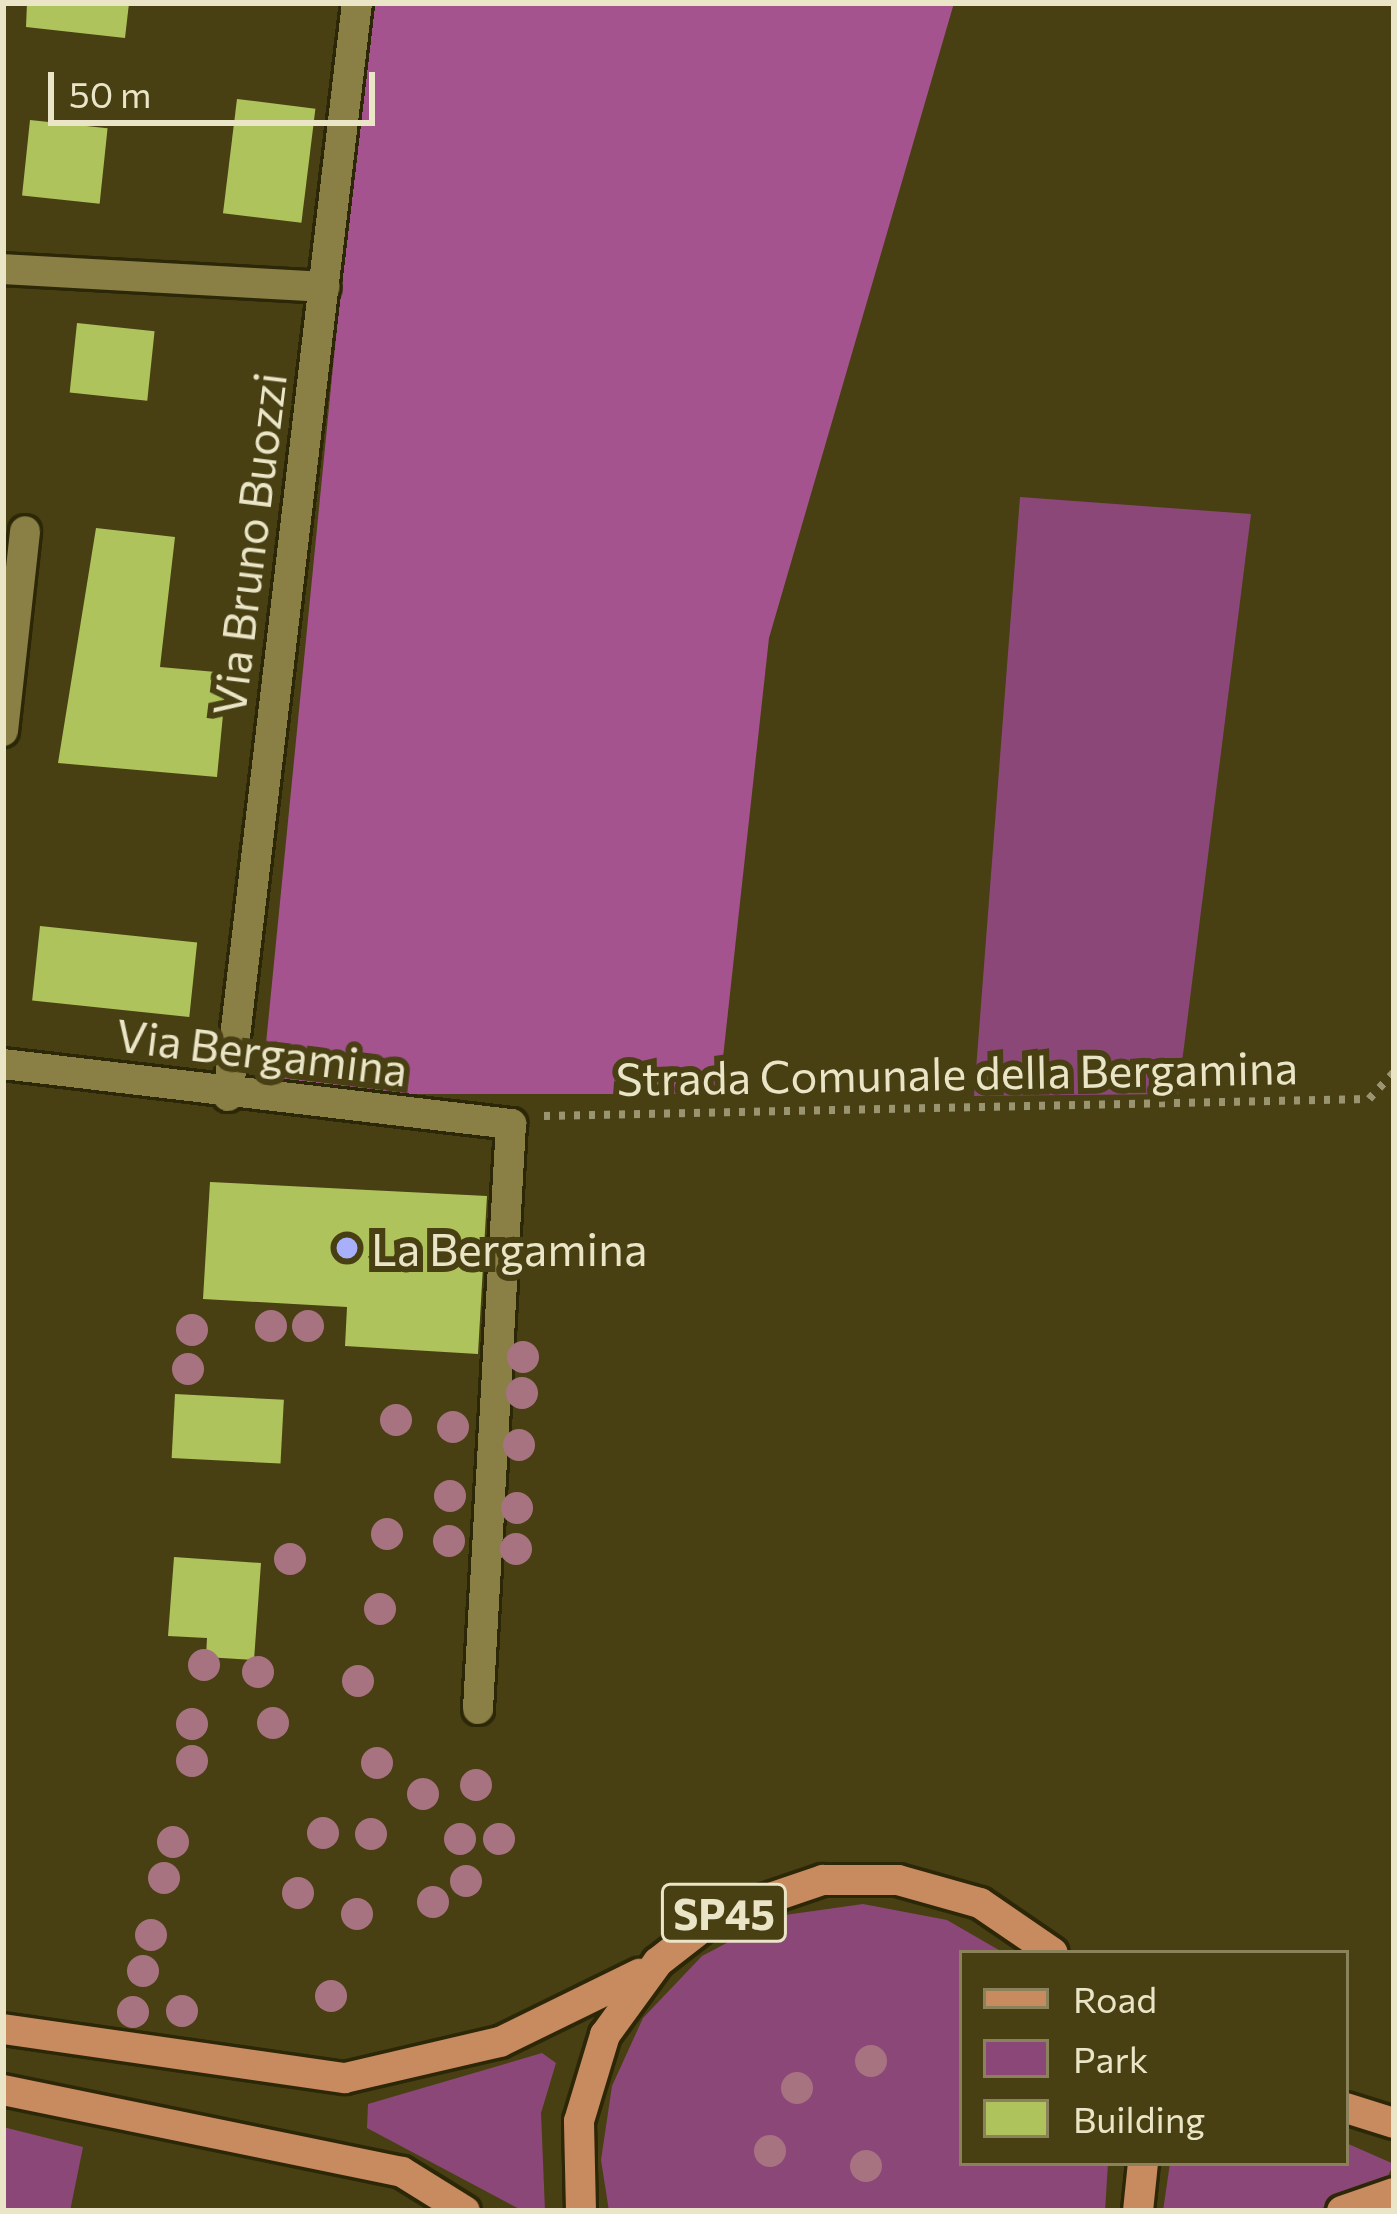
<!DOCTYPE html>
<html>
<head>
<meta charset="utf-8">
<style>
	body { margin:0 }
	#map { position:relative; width:1397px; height:2214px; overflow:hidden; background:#484013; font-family:Commissioner,sans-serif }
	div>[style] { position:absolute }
	.green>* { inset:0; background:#8c4779 }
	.forest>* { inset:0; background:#a4538e }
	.building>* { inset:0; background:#afc35d; transform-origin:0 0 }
	.path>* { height:8px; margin-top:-4px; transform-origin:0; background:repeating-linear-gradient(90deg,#9b9470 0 6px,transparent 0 15px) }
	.roads { filter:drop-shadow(3px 0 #2c2707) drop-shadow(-3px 0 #2c2707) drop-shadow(0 3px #2c2707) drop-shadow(0 -3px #2c2707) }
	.minor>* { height:30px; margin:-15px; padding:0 15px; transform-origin:15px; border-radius:15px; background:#8a7f45 }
	.major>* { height:30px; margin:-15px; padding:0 15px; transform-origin:15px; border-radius:15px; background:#c88a5f }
	.trees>* { width:32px; height:32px; margin:-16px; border-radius:50%; background:#a77380 }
	.dots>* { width:33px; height:33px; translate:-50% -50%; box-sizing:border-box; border:6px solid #484013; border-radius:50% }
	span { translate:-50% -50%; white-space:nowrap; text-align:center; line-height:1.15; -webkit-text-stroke:12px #484013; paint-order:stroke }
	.shield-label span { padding:3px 9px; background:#484013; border:3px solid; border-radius:9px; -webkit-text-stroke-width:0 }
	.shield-label { font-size:42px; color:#ebe5c8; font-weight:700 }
	.street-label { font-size:45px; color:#ebe5c8 }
	.poi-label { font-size:45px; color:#ebe5c8 }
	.left { translate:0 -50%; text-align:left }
	.frame { position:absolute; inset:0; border:6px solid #ebe5c8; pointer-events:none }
	.legend { position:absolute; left:959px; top:1950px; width:390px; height:216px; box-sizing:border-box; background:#484013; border:3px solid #89825b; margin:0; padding:15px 21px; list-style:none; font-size:36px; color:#ebe5c8 }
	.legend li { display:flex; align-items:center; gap:24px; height:60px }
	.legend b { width:60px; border:3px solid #89825b }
	.scale { position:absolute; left:48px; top:72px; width:327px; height:54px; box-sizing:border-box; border:6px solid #ebe5c8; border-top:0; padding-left:15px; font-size:36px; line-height:42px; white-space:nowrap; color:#ebe5c8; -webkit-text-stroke:9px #484013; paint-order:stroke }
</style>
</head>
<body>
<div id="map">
	<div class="green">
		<div style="clip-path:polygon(1020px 497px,1251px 514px,1178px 1094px,974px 1096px)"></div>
		<div style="clip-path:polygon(863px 1904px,947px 1920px,1004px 1953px,962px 1953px,962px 2163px,1108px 2163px,1105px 2211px,609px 2211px,601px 2160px,612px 2086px,643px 2018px,702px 1956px,778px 1916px)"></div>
		<div style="clip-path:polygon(542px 2053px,556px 2063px,541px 2113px,545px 2211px,523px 2211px,367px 2128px,368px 2104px)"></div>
		<div style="clip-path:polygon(3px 2127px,83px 2147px,70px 2211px,3px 2211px)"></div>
		<div style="clip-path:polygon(1346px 2143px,1394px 2164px,1382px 2187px,1313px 2211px,1163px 2211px,1170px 2163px,1346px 2163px)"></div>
	</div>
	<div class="forest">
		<div style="clip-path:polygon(369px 3px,954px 3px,769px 638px,719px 1094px,261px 1094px)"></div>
	</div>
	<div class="building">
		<div style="clip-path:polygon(27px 3px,129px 3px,125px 38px,26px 27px)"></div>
		<div style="left:237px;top:99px;width:79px;height:115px;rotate:7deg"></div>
		<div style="left:30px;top:120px;width:78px;height:76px;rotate:6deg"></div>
		<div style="left:77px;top:323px;width:78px;height:70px;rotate:6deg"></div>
		<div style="clip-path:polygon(96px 528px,175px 537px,160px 667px,227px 673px,217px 777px,58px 763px)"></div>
		<div style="left:40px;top:926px;width:158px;height:75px;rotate:6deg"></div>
		<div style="clip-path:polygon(210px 1182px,487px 1196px,478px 1354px,345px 1346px,347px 1307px,203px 1299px)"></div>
		<div style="left:175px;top:1394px;width:109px;height:64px;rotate:3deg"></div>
		<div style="clip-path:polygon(174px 1557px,261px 1563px,254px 1660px,206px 1657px,207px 1638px,168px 1636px)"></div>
	</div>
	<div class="path">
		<div style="left:544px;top:1116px;width:825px;rotate:-1.18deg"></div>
		<div style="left:1369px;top:1099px;width:37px;rotate:-47deg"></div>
	</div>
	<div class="roads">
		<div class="minor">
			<div style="left:3px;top:269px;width:322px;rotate:3.2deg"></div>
			<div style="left:3px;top:731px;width:201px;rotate:-83.7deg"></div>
			<div style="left:3px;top:1064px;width:512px;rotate:6.74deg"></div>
			<div style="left:511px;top:1124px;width:586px;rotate:93.23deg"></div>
			<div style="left:228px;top:1096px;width:1101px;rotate:-83.27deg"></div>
		</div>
		<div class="major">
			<div style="left:3px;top:2029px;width:345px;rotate:8.2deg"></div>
			<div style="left:345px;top:2078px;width:159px;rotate:-13.1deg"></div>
			<div style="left:500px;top:2042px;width:155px;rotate:-26.1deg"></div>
			<div style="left:3px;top:2090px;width:407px;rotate:11.6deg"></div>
			<div style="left:402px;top:2172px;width:74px;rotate:31.8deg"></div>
			<div style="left:1346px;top:2108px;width:50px;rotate:17.4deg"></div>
			<div style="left:581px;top:2211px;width:90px;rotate:-91.3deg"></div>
			<div style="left:579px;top:2121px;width:90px;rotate:-73.2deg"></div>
			<div style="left:605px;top:2035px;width:90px;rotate:-54deg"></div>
			<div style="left:658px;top:1962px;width:75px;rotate:-37.9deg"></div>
			<div style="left:717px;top:1916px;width:112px;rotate:-18.8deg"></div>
			<div style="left:823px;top:1880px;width:75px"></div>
			<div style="left:898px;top:1880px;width:85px;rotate:15.7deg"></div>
			<div style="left:980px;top:1903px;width:88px;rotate:34.4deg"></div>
			<div style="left:1138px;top:2211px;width:48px;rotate:-84.1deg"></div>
			<div style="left:1342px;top:2211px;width:55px;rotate:-19.1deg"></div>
		</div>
	</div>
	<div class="trees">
		<div style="left:271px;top:1326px"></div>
		<div style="left:308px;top:1326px"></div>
		<div style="left:192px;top:1330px"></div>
		<div style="left:523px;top:1357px"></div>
		<div style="left:188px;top:1369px"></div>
		<div style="left:522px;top:1393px"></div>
		<div style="left:396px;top:1420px"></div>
		<div style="left:453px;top:1427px"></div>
		<div style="left:519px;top:1445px"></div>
		<div style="left:450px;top:1496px"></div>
		<div style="left:517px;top:1508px"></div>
		<div style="left:387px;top:1534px"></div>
		<div style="left:449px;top:1541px"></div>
		<div style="left:516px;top:1549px"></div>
		<div style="left:290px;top:1559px"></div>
		<div style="left:380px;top:1609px"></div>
		<div style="left:204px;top:1665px"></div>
		<div style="left:258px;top:1672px"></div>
		<div style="left:358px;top:1681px"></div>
		<div style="left:273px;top:1723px"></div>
		<div style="left:192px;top:1724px"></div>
		<div style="left:192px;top:1761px"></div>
		<div style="left:377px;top:1763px"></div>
		<div style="left:476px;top:1785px"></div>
		<div style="left:423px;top:1794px"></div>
		<div style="left:323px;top:1833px"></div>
		<div style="left:371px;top:1834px"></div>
		<div style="left:460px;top:1839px"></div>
		<div style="left:499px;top:1839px"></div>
		<div style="left:173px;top:1842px"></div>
		<div style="left:164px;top:1878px"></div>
		<div style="left:466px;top:1881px"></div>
		<div style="left:298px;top:1893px"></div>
		<div style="left:433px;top:1902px"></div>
		<div style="left:357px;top:1914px"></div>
		<div style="left:151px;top:1935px"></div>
		<div style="left:143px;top:1971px"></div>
		<div style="left:331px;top:1996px"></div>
		<div style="left:182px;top:2011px"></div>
		<div style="left:133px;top:2012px"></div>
		<div style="left:871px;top:2061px"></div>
		<div style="left:797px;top:2088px"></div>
		<div style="left:770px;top:2151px"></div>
		<div style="left:866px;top:2166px"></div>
	</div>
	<div class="dots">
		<div style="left:347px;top:1248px;background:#a8b0fc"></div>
	</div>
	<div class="shield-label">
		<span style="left:724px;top:1913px">SP45</span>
	</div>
	<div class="street-label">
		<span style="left:248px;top:544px;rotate:-83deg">Via Bruno Buozzi</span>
		<span style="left:262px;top:1051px;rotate:7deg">Via Bergamina</span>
		<span style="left:957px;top:1072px;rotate:-1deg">Strada Comunale della Bergamina</span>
	</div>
	<div class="poi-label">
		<span class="left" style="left:371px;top:1248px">La Bergamina</span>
	</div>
	<div class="frame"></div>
	<ul class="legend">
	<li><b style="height:15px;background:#c88a5f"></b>Road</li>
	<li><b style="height:33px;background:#8c4779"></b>Park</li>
	<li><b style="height:33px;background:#afc35d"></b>Building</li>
	</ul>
	<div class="scale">50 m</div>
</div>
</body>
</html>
